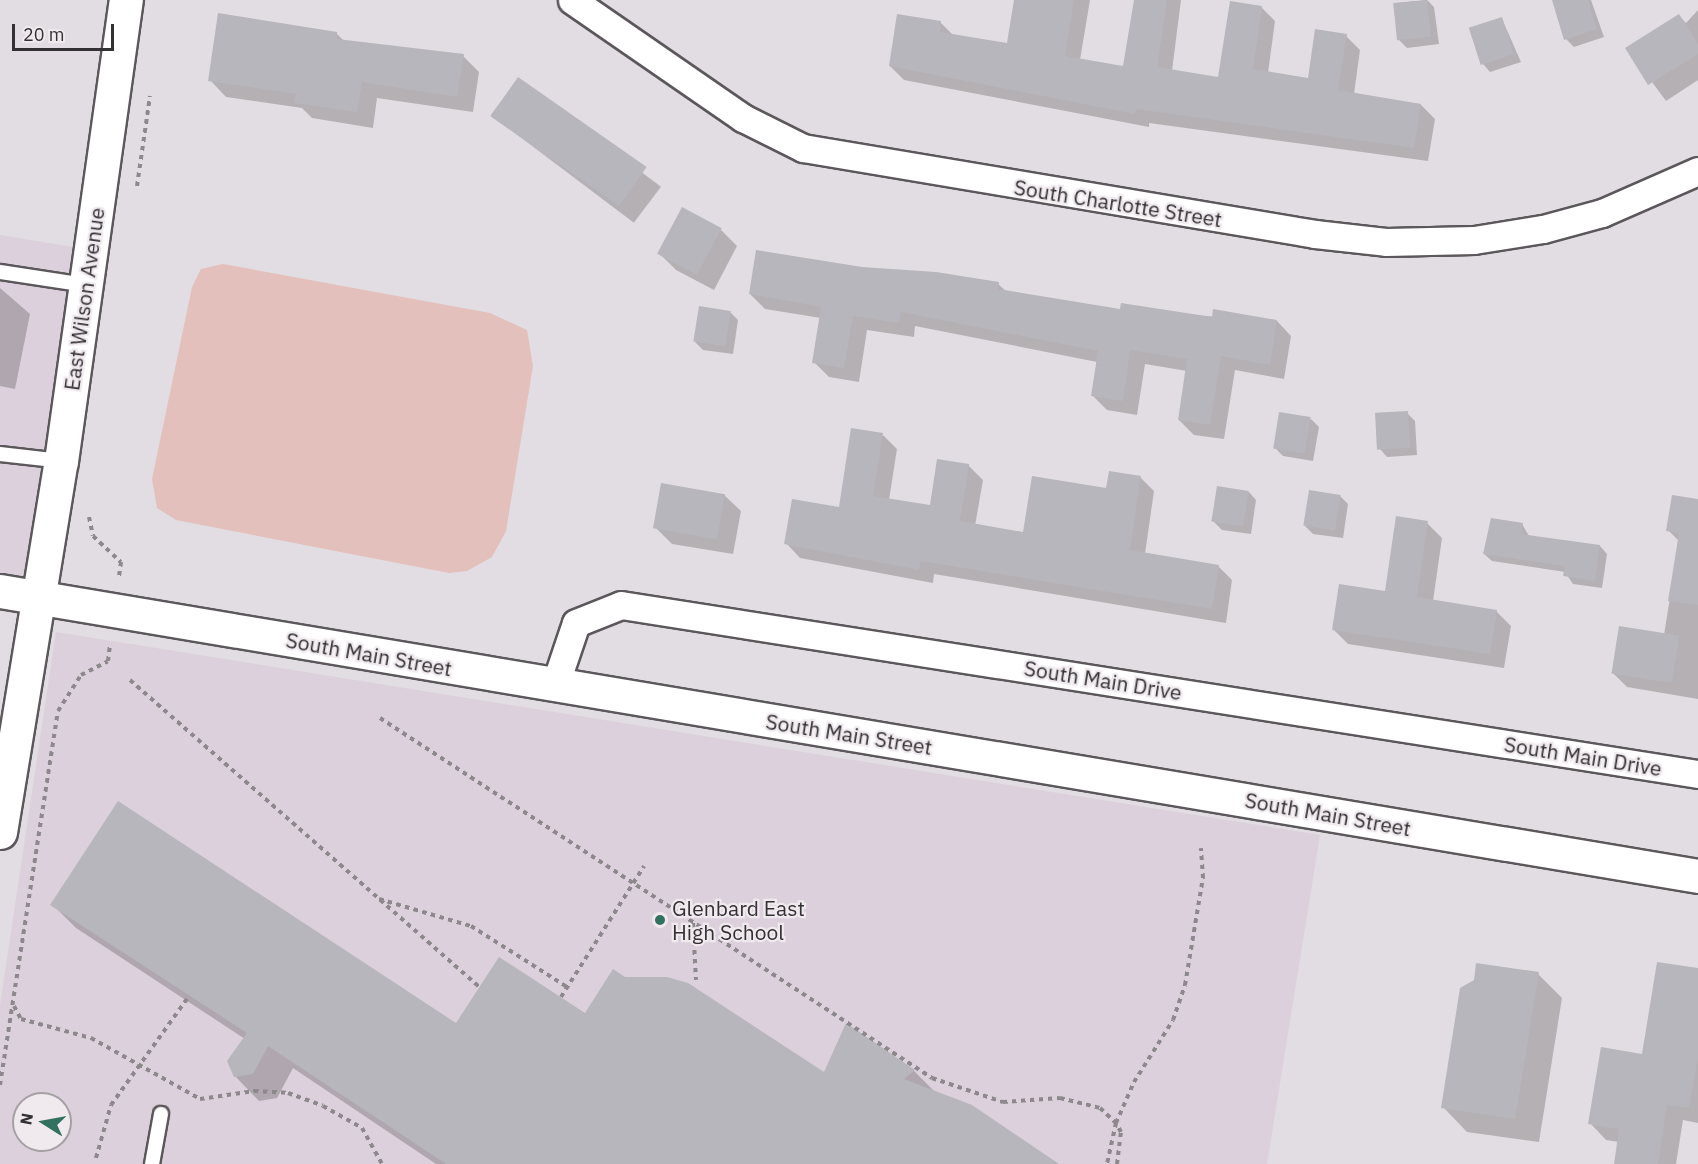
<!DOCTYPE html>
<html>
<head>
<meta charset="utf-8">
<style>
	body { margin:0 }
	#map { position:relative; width:1698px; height:1164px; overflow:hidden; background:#e2dde2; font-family:"IBM Plex Sans",sans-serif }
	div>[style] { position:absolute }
	.built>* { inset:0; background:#dbd0db }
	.green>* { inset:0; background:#e3c0bb }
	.shadow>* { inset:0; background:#0003; transform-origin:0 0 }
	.building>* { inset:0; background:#b7b6bc; transform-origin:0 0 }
	.path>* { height:4px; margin-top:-2px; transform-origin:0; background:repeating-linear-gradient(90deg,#8c888c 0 4.5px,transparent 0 9px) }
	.roads { filter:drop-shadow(2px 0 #5b575b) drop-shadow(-2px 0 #5b575b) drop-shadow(0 2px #5b575b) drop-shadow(0 -2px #5b575b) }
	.service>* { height:14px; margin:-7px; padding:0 7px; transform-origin:7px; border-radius:7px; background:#fff }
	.minor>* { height:27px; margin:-13.5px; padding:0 13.5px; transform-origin:13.5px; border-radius:13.5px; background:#fff }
	.tertiary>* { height:33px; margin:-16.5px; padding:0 16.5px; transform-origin:16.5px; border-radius:16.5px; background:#fff }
	.secondary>* { height:33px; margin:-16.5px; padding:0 16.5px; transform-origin:16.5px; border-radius:16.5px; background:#fff }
	.dots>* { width:16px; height:16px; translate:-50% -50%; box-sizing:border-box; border:3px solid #f0eaef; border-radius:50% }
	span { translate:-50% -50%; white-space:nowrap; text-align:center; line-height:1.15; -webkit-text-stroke:4.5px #f0eaef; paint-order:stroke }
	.street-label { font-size:21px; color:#333133 }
	.poi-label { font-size:21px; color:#333133 }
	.left { translate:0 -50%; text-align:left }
	.north { position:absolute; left:12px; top:1092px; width:60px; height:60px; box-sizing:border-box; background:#f0eaef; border:2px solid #a4a0a4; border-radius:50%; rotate:281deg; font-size:16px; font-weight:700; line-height:24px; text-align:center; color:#333133 }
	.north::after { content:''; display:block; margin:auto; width:21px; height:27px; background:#32715f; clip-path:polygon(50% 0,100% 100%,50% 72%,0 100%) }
	.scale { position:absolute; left:12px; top:24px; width:102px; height:27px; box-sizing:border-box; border:3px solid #333133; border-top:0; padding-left:8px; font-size:18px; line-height:21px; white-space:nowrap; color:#333133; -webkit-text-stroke:4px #f0eaef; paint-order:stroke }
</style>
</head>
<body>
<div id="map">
	<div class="built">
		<div style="clip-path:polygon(0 235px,79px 248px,27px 588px,0 583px)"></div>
		<div style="clip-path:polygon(evenodd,56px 632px,1320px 835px,1267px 1164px,0 1164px,0 1005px,56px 632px,24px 1104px,60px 1104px,60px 1140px,24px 1140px,24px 1104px)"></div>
	</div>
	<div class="green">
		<div style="clip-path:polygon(223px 264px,490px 313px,527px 330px,533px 366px,506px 531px,492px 557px,467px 571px,449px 573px,176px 520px,157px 508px,152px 479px,192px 287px,201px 269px)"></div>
	</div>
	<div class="shadow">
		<div style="clip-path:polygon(1015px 0,1090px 0,1080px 60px,1125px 68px,1136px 0,1181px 0,1172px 71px,1219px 79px,1261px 7px,1275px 21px,1268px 73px,1309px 80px,1346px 36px,1360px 50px,1354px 94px,1421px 105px,1435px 119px,1428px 161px,1149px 123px,1149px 127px,904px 80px,890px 66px,940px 22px,954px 36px,1008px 45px)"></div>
		<div style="clip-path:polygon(1427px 0,1434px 7px,1439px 44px,1407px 48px,1399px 40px,1394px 3px)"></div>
		<div style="clip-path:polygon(1565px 0,1591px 0,1604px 37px,1574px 47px,1566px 39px)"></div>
		<div style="clip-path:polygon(1698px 10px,1698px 80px,1666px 101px,1627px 48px,1679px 16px,1686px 23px)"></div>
		<div style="clip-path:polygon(1502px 19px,1521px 62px,1490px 72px,1483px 64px)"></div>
		<div style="clip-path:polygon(337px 34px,345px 42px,463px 56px,479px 72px,473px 112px,377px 98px,373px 128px,312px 118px,302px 108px,226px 97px,210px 80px)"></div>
		<div style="left:518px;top:79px;width:179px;height:45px;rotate:37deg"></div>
		<div style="clip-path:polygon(721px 230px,737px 246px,714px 290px,676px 270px,660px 254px)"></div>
		<div style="clip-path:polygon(862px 269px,998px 284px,1007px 292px,1121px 310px,1277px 321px,1291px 336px,1284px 379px,1235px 370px,1224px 439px,1194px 435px,1179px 420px,1187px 371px,1145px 364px,1137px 415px,1107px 410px,1093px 396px,1097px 362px,915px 326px,914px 337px,867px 330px,859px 382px,829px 377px,814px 362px,821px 318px,765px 309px,750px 294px)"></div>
		<div style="clip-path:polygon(0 288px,30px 314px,15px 389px,0 386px)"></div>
		<div style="clip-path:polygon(730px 312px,738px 320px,733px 354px,703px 350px,695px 342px)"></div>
		<div style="clip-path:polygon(1407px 413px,1415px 421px,1417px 455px,1387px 457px,1380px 449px)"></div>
		<div style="clip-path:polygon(1311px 419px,1319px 427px,1313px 461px,1283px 456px,1275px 448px)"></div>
		<div style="clip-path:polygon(883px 435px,897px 449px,889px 500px,931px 507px,968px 465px,983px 480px,975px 526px,1024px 534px,1140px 477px,1154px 491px,1145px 554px,1218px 566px,1232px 580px,1226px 623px,934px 574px,933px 583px,800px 558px,786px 543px,841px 509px)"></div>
		<div style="clip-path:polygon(1249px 492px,1256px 500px,1251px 534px,1222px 530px,1214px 522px)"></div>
		<div style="clip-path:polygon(724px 495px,741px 511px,733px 554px,672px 544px,655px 527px)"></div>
		<div style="clip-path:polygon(1340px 496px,1348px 504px,1343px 538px,1313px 534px,1305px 526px)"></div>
		<div style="clip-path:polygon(1698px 500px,1698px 699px,1627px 687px,1612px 672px,1664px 635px,1679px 541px,1668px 530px)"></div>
		<div style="clip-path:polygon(1427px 523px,1442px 538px,1433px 601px,1496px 611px,1511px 626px,1504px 668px,1348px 644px,1333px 629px,1387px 593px)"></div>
		<div style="clip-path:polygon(1522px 524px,1529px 536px,1600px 546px,1607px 554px,1602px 588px,1573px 584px,1565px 572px,1492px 561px,1484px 554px)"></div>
		<div style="clip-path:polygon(52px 904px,456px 1025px,586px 1015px,624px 979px,824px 1074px,914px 1071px,936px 1093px,1056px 1164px,436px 1164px,293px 1068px,277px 1098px,259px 1101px,235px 1076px,245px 1039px,76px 928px)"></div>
		<div style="clip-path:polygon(1698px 970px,1698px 1123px,1683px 1120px,1676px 1164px,1615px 1164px,1619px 1142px,1606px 1140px,1590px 1123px,1644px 1056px)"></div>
		<div style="clip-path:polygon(1538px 974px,1562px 998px,1539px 1142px,1467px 1132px,1443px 1107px)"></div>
	</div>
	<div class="building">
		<div style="clip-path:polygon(1014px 0,1074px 0,1065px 56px,1123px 66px,1134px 0,1167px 0,1157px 67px,1218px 77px,1230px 1px,1262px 6px,1253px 69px,1308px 78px,1315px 29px,1347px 34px,1338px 90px,1421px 104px,1414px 148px,1136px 109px,1135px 114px,889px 66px,897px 14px,941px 21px,940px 32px,1007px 43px)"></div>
		<div style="left:1427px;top:0;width:37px;height:34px;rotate:84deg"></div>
		<div style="clip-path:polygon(1552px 0,1588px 0,1597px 29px,1564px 40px)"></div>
		<div style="clip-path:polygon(218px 13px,337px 32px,337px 39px,464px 54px,457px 97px,362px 82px,357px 112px,294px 103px,296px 94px,208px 81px)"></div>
		<div style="clip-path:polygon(1679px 14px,1698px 44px,1698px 54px,1648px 85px,1625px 48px)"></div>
		<div style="left:1502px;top:17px;width:39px;height:35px;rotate:72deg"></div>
		<div style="left:518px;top:77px;width:157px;height:48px;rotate:35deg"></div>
		<div style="left:682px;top:207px;width:45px;height:53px;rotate:28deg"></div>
		<div style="clip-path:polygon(756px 250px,862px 267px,936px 272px,999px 282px,998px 289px,1120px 309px,1121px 303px,1212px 317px,1213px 309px,1277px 320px,1270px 365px,1221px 356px,1210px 425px,1178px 420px,1187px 359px,1130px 350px,1123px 401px,1091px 396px,1098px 351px,901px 312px,899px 323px,853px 316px,844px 368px,812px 363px,821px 307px,749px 294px)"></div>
		<div style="left:699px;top:306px;width:32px;height:36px;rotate:9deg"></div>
		<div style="left:1408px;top:411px;width:37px;height:33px;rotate:87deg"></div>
		<div style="left:1279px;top:412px;width:32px;height:37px;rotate:9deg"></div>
		<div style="clip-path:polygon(851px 428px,883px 433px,873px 496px,930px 505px,937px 459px,969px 464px,960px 521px,1023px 532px,1032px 476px,1106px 488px,1109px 471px,1141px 476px,1130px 550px,1219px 565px,1212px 609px,921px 561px,919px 570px,784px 544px,792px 499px,839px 507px)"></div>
		<div style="left:661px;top:483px;width:65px;height:46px;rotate:10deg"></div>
		<div style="left:1217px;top:486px;width:32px;height:36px;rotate:9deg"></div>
		<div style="left:1309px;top:490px;width:32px;height:36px;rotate:9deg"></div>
		<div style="clip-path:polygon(1672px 495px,1698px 499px,1698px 605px,1668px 601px,1679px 533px,1666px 531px)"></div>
		<div style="clip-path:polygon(1396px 516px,1428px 521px,1417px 597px,1497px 610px,1490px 654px,1332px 630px,1339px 584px,1385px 591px)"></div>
		<div style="clip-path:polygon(1491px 518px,1523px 523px,1521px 534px,1600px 545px,1595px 581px,1563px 576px,1565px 566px,1483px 554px)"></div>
		<div style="left:1619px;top:626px;width:61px;height:48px;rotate:9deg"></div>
		<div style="clip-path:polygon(118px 801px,456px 1023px,499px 957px,585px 1013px,613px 969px,625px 977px,667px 977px,688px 983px,824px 1072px,846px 1023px,915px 1070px,904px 1079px,972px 1105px,1059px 1164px,446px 1164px,268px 1046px,253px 1074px,234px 1077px,227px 1061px,247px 1033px,50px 905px)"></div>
		<div style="clip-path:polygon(1657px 962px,1698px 968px,1698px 1057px,1689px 1108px,1667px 1105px,1658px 1164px,1614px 1164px,1619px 1129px,1588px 1124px,1601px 1047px,1642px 1054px)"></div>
		<div style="clip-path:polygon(1476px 963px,1539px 972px,1515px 1119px,1441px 1108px,1460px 988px,1474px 980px)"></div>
	</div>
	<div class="path">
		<div style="left:137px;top:186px;width:91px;rotate:-81.8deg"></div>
		<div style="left:89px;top:517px;width:19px;rotate:78deg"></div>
		<div style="left:93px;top:536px;width:38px;rotate:43deg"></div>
		<div style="left:121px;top:562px;width:15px;rotate:98deg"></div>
		<div style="left:130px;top:680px;width:465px;rotate:41.3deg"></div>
		<div style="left:380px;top:718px;width:659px;rotate:33.11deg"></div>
		<div style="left:932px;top:1078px;width:75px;rotate:18.7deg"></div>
		<div style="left:1003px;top:1102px;width:57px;rotate:-4deg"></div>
		<div style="left:1060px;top:1098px;width:41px;rotate:14deg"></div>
		<div style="left:1100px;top:1108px;width:22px;rotate:43deg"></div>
		<div style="left:1116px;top:1123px;width:42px;rotate:102.4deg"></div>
		<div style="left:379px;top:899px;width:96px;rotate:16.4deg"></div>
		<div style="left:471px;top:926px;width:114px;rotate:32.4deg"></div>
		<div style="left:693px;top:923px;width:57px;rotate:87deg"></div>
		<div style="left:561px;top:997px;width:155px;rotate:-57.6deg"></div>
		<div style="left:14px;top:1006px;width:15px;rotate:62deg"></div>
		<div style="left:21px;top:1019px;width:73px;rotate:15.2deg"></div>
		<div style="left:91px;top:1038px;width:125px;rotate:29.2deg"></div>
		<div style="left:200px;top:1099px;width:55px;rotate:-8.4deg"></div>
		<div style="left:254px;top:1091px;width:34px;rotate:3deg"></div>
		<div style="left:288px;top:1093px;width:37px;rotate:20deg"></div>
		<div style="left:323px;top:1106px;width:45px;rotate:29.4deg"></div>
		<div style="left:362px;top:1128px;width:41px;rotate:60.9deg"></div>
		<div style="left:0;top:1085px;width:378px;rotate:-81.2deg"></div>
		<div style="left:58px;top:711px;width:43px;rotate:-57.4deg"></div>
		<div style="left:81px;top:675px;width:30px;rotate:-27deg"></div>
		<div style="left:108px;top:661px;width:17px;rotate:-83deg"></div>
		<div style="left:96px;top:1158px;width:55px;rotate:-74.2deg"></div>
		<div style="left:111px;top:1105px;width:134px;rotate:-54.4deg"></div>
		<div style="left:1117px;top:1164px;width:32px;rotate:-83deg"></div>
		<div style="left:1121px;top:1132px;width:10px;rotate:-119deg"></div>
		<div style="left:1116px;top:1123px;width:45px;rotate:-66.3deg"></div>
		<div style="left:1134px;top:1082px;width:73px;rotate:-57.8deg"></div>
		<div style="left:1173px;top:1020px;width:37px;rotate:-71deg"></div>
		<div style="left:1185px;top:985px;width:109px;rotate:-80.5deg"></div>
		<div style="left:1203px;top:878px;width:30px;rotate:-94deg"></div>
	</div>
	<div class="roads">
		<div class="service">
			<div style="left:0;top:272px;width:87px;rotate:8.6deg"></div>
			<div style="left:0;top:454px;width:61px;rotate:6.5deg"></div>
			<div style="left:152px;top:1164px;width:51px;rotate:-79.8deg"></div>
		</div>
		<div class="minor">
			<div style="left:572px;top:0;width:208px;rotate:34.6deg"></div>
			<div style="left:743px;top:118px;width:67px;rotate:26.6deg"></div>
			<div style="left:803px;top:148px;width:519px;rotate:9.53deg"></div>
			<div style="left:1315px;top:234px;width:71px;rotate:6.4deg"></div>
			<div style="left:1386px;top:242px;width:88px;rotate:-1.3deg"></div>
			<div style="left:1474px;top:240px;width:70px;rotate:-9.1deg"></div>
			<div style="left:1543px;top:229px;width:61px;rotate:-15.2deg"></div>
			<div style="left:1602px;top:213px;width:105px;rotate:-23.6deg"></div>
			<div style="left:555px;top:685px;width:65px;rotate:-71.3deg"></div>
			<div style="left:576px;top:623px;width:48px;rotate:-21.8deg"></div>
			<div style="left:621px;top:605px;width:1090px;rotate:8.92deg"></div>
		</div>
		<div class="tertiary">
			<div style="left:0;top:832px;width:376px;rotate:-80.7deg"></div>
			<div style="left:61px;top:461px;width:466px;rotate:-82deg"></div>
		</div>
		<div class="secondary">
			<div style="left:0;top:591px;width:1722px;rotate:9.53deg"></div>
		</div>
	</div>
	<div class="dots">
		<div style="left:660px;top:920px;background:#32715f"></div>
	</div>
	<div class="street-label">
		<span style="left:1118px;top:203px;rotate:9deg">South Charlotte Street</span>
		<span style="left:84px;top:299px;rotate:-82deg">East Wilson Avenue</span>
		<span style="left:369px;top:654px;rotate:10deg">South Main Street</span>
		<span style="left:1103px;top:680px;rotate:9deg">South Main Drive</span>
		<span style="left:849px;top:734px;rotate:9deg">South Main Street</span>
		<span style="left:1583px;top:756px;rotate:9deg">South Main Drive</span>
		<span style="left:1328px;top:814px;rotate:10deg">South Main Street</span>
	</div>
	<div class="poi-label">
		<span class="left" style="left:672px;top:920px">Glenbard East<br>High School</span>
	</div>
	<div class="north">N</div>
	<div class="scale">20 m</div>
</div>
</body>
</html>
